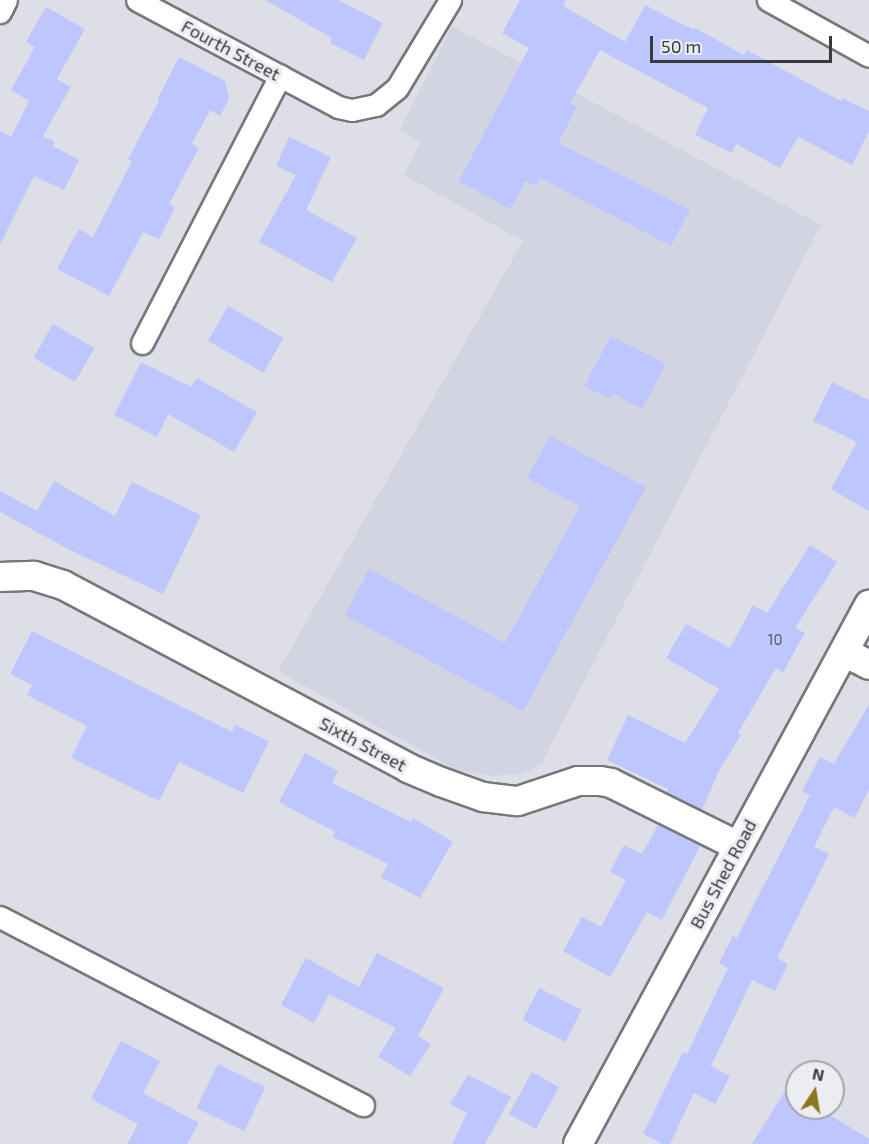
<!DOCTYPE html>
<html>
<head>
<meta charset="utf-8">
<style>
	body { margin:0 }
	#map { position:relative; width:869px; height:1144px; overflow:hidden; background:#dedfe6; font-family:"Exo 2",sans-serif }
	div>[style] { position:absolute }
	.built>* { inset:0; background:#d2d4e2 }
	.building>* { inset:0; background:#bdc6fd; transform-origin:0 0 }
	.roads { filter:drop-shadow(2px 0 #76777d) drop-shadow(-2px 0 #76777d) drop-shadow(0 2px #76777d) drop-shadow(0 -2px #76777d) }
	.street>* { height:21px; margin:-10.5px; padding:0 10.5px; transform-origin:10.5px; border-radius:10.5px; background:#fff }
	.secondary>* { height:28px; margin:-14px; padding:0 14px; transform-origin:14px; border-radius:14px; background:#fff }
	span { translate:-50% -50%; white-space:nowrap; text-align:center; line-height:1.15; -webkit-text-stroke:6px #ebedf3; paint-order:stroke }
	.number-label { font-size:15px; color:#5a5d6c }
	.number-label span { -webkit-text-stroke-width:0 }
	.street-label { font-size:18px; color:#393a3c }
	.north { position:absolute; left:785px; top:1060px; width:60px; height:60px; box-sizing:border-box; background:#ebedf3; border:2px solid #a4a5aa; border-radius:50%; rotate:12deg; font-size:16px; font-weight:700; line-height:24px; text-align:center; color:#393a3c }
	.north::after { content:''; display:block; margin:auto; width:21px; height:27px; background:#8d771c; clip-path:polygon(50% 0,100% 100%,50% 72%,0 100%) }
	.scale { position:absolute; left:650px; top:36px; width:182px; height:27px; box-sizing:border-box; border:3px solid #393a3c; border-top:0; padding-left:8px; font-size:18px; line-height:21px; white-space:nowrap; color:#393a3c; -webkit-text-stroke:4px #ebedf3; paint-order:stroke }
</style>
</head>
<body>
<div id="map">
	<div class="built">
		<div style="clip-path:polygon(452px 26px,821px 225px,541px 764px,522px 774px,490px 776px,456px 770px,278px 671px,523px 241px,404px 175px,420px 143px,400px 130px)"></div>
	</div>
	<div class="building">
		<div style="clip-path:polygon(265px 0,338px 0,383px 23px,364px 60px,330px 43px,332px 38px)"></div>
		<div style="clip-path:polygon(520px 0,566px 0,563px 6px,625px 42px,645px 5px,694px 30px,695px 28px,744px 55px,747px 50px,841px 101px,842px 98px,869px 111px,869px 131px,852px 165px,798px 137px,780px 168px,736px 144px,732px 153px,695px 135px,708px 108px,600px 50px,570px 103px,577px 107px,558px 143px,690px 210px,671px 246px,540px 178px,536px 186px,526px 181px,510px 209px,459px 181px,529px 48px,502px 33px)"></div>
		<div style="clip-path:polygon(46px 7px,85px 29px,57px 79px,71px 87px,43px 136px,55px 142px,53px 146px,79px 160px,64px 190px,34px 176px,0 245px,0 131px,11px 137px,29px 101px,11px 90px,35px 47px,26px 42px)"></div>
		<div style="clip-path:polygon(179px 57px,225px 81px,229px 99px,220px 116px,210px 110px,192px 144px,199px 148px,169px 204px,175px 207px,159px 239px,143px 232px,109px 296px,57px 269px,79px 229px,93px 237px,132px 161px,128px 159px,159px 101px,157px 100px)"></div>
		<div style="clip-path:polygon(289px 137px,331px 157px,306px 210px,357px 238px,332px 282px,259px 242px,296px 175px,276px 166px)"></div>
		<div style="left:228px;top:306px;width:64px;height:40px;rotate:30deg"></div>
		<div style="left:53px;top:324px;width:48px;height:39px;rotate:30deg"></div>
		<div style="clip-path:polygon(611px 336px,666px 364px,642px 409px,613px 394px,610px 399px,584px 386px)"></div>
		<div style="clip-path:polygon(141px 362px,191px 387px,197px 378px,257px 412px,234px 452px,168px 414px,157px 437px,114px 415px)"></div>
		<div style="clip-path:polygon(832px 382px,869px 400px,869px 511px,831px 489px,857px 442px,813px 421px)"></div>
		<div style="clip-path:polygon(550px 436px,646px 487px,523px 711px,345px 615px,369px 569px,505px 643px,580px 506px,527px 478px)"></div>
		<div style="clip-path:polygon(54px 481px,115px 516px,132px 482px,201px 515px,163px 594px,72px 551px,0 512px,0 491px,37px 511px)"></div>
		<div style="clip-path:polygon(810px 545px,837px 562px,795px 628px,805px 633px,783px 672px,776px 668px,738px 733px,741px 735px,719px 771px,702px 810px,667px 792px,668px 789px,607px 760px,628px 715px,685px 743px,719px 689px,666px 658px,686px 624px,730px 648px,753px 605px,767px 613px)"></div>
		<div style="clip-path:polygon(32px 631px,232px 732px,235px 725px,269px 741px,243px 793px,179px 762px,159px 801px,71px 758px,87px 726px,27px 695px,32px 685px,10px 674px)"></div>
		<div style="clip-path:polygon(869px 704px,869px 790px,854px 818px,834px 807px,814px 847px,829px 854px,777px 958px,788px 964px,775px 991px,752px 980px,711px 1066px,730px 1076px,715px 1104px,694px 1093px,670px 1144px,663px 1144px,643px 1134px,683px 1052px,687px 1054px,728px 968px,719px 963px,733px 936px,737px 938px,810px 795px,802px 791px,820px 757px,834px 764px)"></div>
		<div style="clip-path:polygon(305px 753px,338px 771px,332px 783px,411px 822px,413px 818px,453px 842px,420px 898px,381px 877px,388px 864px,333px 837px,335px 832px,279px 802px)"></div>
		<div style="clip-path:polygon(658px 825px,700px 846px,662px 920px,647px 912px,610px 977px,563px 951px,582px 917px,601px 927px,626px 880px,610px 872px,624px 845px,642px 854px)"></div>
		<div style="clip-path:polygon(377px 953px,444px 988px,418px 1036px,431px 1044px,410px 1076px,378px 1057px,396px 1028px,329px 994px,314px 1023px,281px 1005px,306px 958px,359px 987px)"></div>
		<div style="left:539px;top:988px;width:48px;height:36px;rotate:27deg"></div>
		<div style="clip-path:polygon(121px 1041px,160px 1061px,143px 1093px,199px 1123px,187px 1144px,127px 1144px,138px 1124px,91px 1099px)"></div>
		<div style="left:218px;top:1064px;width:53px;height:49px;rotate:26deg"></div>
		<div style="left:532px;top:1072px;width:31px;height:48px;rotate:29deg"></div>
		<div style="clip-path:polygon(797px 1072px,797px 1108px,819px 1108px,869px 1139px,869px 1144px,752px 1144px)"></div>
		<div style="clip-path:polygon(468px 1075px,511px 1097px,485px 1144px,452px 1144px,467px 1113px,450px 1104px)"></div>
	</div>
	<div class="roads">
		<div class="street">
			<div style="left:137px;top:0;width:228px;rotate:28deg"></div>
			<div style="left:338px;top:107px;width:14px;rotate:12deg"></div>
			<div style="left:352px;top:110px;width:25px;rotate:-12deg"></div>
			<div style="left:376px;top:105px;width:27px;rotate:-39deg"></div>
			<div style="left:397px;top:88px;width:103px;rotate:-58.9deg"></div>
			<div style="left:768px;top:0;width:115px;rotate:29deg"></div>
			<div style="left:0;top:12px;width:13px;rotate:-63deg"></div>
			<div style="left:142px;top:343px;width:301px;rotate:-62.7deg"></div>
			<div style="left:0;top:917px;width:409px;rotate:27.4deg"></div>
		</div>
		<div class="secondary">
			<div style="left:0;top:577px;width:34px;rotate:-2deg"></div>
			<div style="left:34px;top:576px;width:30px;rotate:17deg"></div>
			<div style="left:63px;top:585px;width:391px;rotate:27.9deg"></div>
			<div style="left:408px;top:768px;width:36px;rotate:23deg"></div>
			<div style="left:441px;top:782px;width:45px;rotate:19.7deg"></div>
			<div style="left:483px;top:797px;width:35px;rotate:7deg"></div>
			<div style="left:518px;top:801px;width:63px;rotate:-18.4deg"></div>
			<div style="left:578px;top:781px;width:22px"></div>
			<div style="left:600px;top:781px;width:11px;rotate:10deg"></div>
			<div style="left:611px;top:783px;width:142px;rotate:26.4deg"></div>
			<div style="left:844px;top:652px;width:28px;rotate:27deg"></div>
			<div style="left:578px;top:1144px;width:613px;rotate:-61.64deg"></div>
		</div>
	</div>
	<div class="number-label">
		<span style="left:775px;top:640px">10</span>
	</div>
	<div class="street-label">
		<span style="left:231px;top:50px;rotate:28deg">Fourth Street</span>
		<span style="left:363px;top:744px;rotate:28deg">Sixth Street</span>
		<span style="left:723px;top:874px;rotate:-62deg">Bus Shed Road</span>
	</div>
	<div class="north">N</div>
	<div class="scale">50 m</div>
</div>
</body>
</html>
